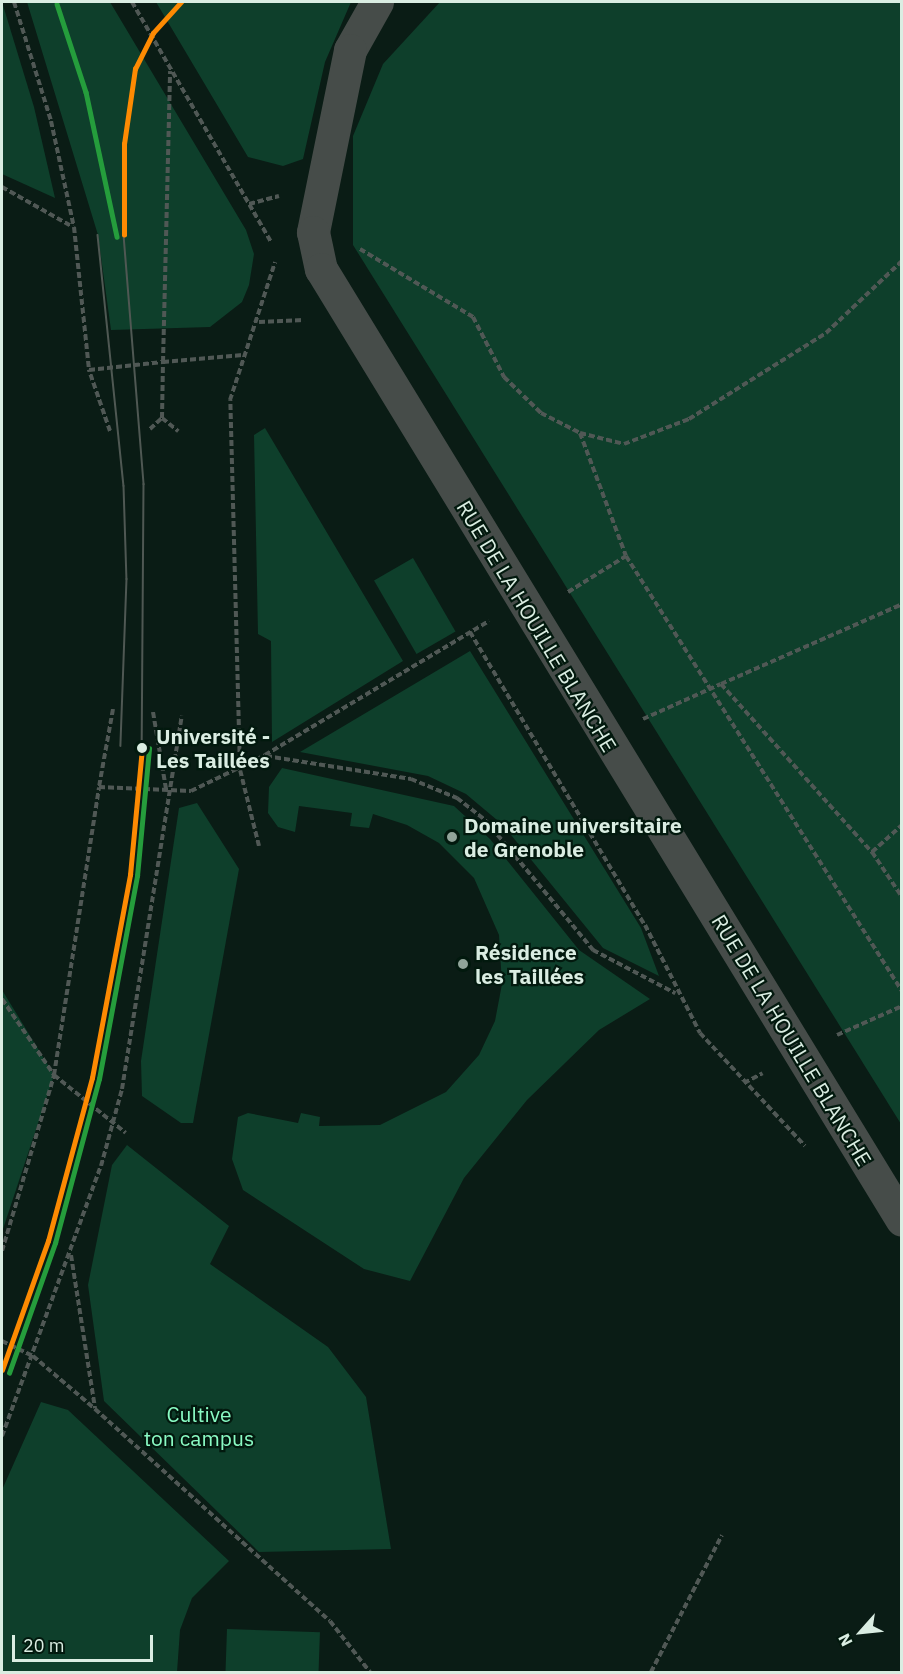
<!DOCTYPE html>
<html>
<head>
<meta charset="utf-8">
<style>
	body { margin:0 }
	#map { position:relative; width:903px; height:1674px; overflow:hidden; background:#0a1c15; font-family:"IBM Plex Sans",sans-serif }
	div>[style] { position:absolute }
	.green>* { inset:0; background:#0e3f2b; transform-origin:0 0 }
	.path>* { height:4px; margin-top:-2px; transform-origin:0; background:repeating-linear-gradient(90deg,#505855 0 6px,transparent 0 9px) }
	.street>* { height:33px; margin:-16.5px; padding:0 16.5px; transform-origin:16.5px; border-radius:16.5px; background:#464c49 }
	.tram>* { height:1.5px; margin:-0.75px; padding:0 0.75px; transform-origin:0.75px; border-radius:0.75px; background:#4f5853 }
	.tram-1>* { height:4.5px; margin:-2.25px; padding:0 2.25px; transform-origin:2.25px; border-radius:2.25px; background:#fd8a02 }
	.tram-2>* { height:4.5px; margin:-2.25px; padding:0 2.25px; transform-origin:2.25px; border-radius:2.25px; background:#259d3c }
	.dots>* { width:16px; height:16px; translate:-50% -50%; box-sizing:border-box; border:3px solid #02190e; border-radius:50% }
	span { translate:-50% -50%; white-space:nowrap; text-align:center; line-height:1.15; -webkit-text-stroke:4.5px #02190e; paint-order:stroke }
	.street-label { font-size:21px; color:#daede2 }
	.stop-label { font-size:21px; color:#daede2; font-weight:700 }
	.left { translate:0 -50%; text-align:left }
	.poi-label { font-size:21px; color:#daede2; font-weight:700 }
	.park-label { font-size:21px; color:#8afbc4 }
	.frame { position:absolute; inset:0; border:3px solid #daede2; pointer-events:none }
	.north { position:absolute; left:831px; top:1602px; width:60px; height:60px; -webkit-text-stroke:4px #02190e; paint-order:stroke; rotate:243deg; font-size:16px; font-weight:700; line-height:24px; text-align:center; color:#daede2 }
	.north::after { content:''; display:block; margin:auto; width:21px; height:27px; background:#daede2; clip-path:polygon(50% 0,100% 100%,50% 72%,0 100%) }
	.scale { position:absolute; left:12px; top:1635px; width:141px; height:27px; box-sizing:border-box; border:3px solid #daede2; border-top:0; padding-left:8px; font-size:18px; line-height:21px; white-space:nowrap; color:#daede2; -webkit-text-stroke:4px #02190e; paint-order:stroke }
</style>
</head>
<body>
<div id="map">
	<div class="green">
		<div style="clip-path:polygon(2px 2px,34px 107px,55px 198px,2px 174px)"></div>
		<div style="clip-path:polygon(27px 2px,110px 2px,246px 230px,254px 254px,249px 285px,242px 302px,210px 327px,111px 330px,98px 235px)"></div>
		<div style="clip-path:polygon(156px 2px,351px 2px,325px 62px,303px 159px,283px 166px,248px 157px)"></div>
		<div style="clip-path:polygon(440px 2px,901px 2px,901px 1124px,353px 245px,353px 136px,383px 64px)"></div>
		<div style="clip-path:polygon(265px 428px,403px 661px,272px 742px,271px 641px,258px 634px,254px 435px)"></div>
		<div style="left:413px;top:558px;width:85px;height:45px;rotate:60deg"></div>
		<div style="clip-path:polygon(470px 651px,641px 928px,659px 976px,603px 948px,503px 825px,466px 794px,428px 776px,300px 752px)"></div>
		<div style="clip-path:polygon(282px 768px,454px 806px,490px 839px,579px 950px,650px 999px,599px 1030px,527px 1100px,464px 1178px,410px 1281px,364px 1269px,243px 1190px,232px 1159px,238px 1117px,248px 1113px,298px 1123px,301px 1113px,320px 1117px,319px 1126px,380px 1125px,446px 1092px,479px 1055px,495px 1021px,502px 984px,499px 935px,474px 878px,439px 843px,407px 825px,373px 814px,369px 828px,350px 826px,352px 813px,299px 806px,295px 832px,278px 827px,268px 813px,269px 787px)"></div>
		<div style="clip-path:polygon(197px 803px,239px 869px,193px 1123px,181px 1123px,142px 1096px,141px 1061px,179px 808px)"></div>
		<div style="clip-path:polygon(2px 990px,54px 1075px,2px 1232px)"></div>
		<div style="clip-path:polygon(127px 1145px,229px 1226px,210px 1264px,328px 1347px,366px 1397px,391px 1549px,259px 1552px,104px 1401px,88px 1285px,112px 1165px)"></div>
		<div style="clip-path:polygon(41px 1402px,68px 1410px,229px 1561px,192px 1598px,180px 1630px,177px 1672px,2px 1672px,2px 1490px)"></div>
		<div style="left:227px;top:1629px;width:93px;height:43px;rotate:2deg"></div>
	</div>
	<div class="path">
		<div style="left:14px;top:2px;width:125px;rotate:72.7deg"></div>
		<div style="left:51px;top:121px;width:108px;rotate:77.8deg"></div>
		<div style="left:74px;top:227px;width:144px;rotate:84deg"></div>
		<div style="left:132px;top:2px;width:277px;rotate:59.9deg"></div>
		<div style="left:2px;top:187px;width:81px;rotate:29.4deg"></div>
		<div style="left:249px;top:204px;width:31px;rotate:-15deg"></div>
		<div style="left:360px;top:249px;width:132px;rotate:31deg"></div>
		<div style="left:473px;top:317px;width:68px;rotate:62.7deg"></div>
		<div style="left:504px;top:377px;width:52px;rotate:44.2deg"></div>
		<div style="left:541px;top:413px;width:44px;rotate:27.1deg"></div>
		<div style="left:580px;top:433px;width:45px;rotate:14deg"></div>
		<div style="left:624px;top:444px;width:70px;rotate:-21deg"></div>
		<div style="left:689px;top:419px;width:162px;rotate:-32.1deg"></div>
		<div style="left:826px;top:333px;width:105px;rotate:-43.5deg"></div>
		<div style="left:259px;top:322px;width:45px;rotate:-2.5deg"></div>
		<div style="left:162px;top:418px;width:21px;rotate:39deg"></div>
		<div style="left:150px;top:429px;width:16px;rotate:-43deg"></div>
		<div style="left:162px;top:418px;width:56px;rotate:-89deg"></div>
		<div style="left:163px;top:362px;width:80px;rotate:-5deg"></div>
		<div style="left:110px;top:431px;width:65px;rotate:-109deg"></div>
		<div style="left:89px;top:370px;width:74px;rotate:-6.2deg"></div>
		<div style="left:163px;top:362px;width:291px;rotate:-88.6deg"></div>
		<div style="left:580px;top:433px;width:131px;rotate:69.5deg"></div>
		<div style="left:626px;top:556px;width:515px;rotate:57.61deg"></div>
		<div style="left:568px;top:592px;width:68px;rotate:-31.8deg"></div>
		<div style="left:470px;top:632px;width:341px;rotate:59.2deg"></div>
		<div style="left:645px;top:925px;width:121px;rotate:63deg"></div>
		<div style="left:700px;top:1033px;width:154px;rotate:47.1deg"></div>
		<div style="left:721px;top:684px;width:198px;rotate:-23.8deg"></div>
		<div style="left:113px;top:709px;width:79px;rotate:100.2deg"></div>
		<div style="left:99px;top:787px;width:92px;rotate:2.5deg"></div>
		<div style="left:191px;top:791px;width:82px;rotate:-25.9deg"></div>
		<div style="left:265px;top:755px;width:261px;rotate:-30.9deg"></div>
		<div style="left:153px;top:712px;width:78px;rotate:80.4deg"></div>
		<div style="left:643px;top:719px;width:85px;rotate:-24.2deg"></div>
		<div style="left:721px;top:684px;width:226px;rotate:48.1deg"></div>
		<div style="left:872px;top:852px;width:54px;rotate:56.3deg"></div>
		<div style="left:266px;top:756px;width:147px;rotate:9deg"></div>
		<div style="left:411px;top:779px;width:50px;rotate:22.4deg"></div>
		<div style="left:457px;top:798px;width:37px;rotate:38deg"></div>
		<div style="left:486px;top:821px;width:168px;rotate:50.3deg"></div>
		<div style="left:593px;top:950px;width:93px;rotate:27.7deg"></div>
		<div style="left:259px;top:846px;width:78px;rotate:-104deg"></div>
		<div style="left:240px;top:770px;width:370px;rotate:-91.5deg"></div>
		<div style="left:230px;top:400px;width:145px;rotate:-71.9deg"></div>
		<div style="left:872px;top:852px;width:40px;rotate:-42deg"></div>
		<div style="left:2px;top:999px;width:92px;rotate:55.6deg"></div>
		<div style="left:54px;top:1075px;width:92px;rotate:38.9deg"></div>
		<div style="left:837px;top:1035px;width:71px;rotate:-24deg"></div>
		<div style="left:744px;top:1083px;width:21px;rotate:-28deg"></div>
		<div style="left:2px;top:1251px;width:184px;rotate:-73.5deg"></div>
		<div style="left:54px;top:1075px;width:291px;rotate:-81.1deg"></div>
		<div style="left:71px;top:1255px;width:155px;rotate:81.1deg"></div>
		<div style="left:2px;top:1341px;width:34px;rotate:26deg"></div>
		<div style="left:33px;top:1356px;width:82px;rotate:40.5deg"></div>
		<div style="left:95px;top:1409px;width:316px;rotate:42.1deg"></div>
		<div style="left:330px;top:1621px;width:65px;rotate:51.9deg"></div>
		<div style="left:2px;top:1436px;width:288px;rotate:-69.9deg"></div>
		<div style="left:101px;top:1166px;width:80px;rotate:-74.7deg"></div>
		<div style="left:122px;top:1089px;width:378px;rotate:-80.9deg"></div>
		<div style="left:651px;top:1672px;width:154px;rotate:-62.6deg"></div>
	</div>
	<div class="street">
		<div style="left:377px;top:2px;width:55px;rotate:119.4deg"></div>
		<div style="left:350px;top:50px;width:186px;rotate:101.5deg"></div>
		<div style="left:313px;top:232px;width:38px;rotate:78deg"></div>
		<div style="left:321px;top:269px;width:1114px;rotate:58.58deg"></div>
	</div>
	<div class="tram">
		<div style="left:98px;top:235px;width:252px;rotate:84.1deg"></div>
		<div style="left:124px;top:486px;width:93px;rotate:88.2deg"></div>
		<div style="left:127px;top:579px;width:167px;rotate:92.1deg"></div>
		<div style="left:124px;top:235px;width:250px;rotate:85.4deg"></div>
		<div style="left:144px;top:484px;width:264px;rotate:90.4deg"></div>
	</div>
	<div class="tram-1">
		<div style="left:124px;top:235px;width:91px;rotate:-90deg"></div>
		<div style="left:124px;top:144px;width:76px;rotate:-81.7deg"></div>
		<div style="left:135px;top:69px;width:40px;rotate:-63.4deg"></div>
		<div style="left:153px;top:33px;width:42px;rotate:-47.9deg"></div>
		<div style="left:2px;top:1370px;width:137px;rotate:-70.4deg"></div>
		<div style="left:48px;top:1241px;width:169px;rotate:-74.9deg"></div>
		<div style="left:92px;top:1078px;width:207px;rotate:-79.4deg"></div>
		<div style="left:130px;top:875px;width:128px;rotate:-84.6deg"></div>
	</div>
	<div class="tram-2">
		<div style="left:57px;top:4px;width:93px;rotate:71.8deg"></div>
		<div style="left:86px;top:92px;width:148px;rotate:77.9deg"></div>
		<div style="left:9px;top:1373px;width:138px;rotate:-70.5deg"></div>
		<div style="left:55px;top:1243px;width:170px;rotate:-75deg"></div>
		<div style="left:99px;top:1079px;width:207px;rotate:-79.4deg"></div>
		<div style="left:137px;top:876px;width:128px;rotate:-84.6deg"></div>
	</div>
	<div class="dots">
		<div style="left:142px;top:748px;background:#daede2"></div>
		<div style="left:452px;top:837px;background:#91a49a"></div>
		<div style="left:463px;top:964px;background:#91a49a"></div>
	</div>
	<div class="street-label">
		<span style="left:537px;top:626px;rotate:59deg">RUE DE LA HOUILLE BLANCHE</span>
		<span style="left:792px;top:1040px;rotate:59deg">RUE DE LA HOUILLE BLANCHE</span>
	</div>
	<div class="stop-label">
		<span class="left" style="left:156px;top:748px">Université -<br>Les Taillées</span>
	</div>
	<div class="poi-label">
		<span class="left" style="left:464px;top:837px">Domaine universitaire<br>de Grenoble</span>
		<span class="left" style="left:475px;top:964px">Résidence<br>les Taillées</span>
	</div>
	<div class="park-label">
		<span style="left:199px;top:1426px">Cultive<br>ton campus</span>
	</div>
	<div class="frame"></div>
	<div class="north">N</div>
	<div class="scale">20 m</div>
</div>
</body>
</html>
